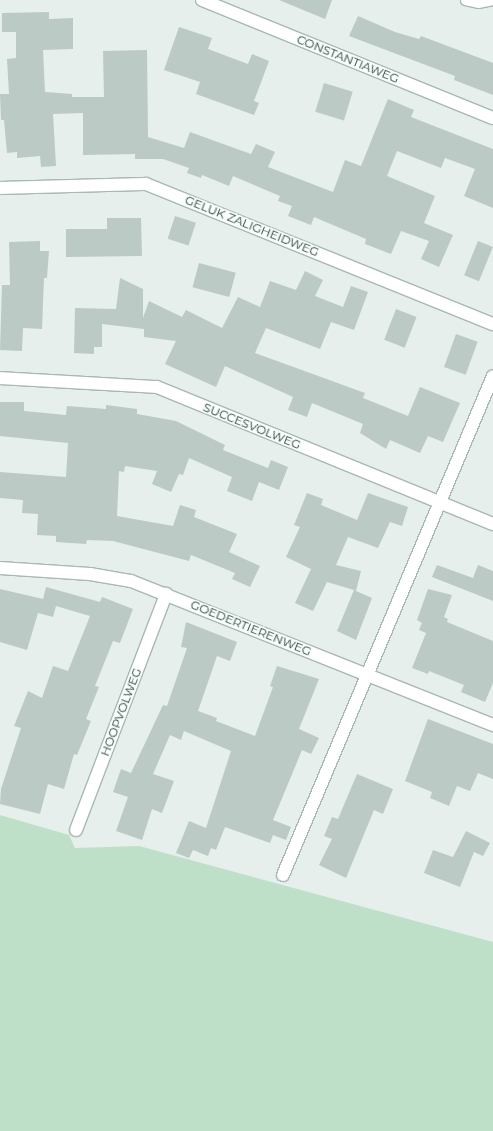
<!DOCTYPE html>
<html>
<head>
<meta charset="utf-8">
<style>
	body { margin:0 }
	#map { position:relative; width:493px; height:1131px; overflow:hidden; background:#e6efeb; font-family:Montserrat,sans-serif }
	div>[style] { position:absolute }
	.green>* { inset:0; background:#bfe0c8 }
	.building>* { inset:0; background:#bbcac4; transform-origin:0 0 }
	.roads { filter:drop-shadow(1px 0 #a8b8b2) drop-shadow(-1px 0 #a8b8b2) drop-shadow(0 1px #a8b8b2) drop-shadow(0 -1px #a8b8b2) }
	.lane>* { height:9px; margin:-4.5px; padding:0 4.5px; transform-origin:4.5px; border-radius:4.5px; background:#fff }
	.street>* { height:12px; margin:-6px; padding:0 6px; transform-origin:6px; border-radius:6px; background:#fff }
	span { translate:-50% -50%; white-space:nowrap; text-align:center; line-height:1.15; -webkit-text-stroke:3px #f7fbf9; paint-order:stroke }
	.street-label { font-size:12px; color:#24423a }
</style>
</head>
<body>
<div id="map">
	<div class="green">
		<div style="clip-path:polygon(0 815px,69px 835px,75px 848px,139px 846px,493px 942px,493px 1131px,0 1131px)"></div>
	</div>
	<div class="building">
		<div style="clip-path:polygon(279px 0,332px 0,325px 19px)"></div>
		<div style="clip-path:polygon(49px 12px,49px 19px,73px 18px,73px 49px,43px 50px,45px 92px,72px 94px,72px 97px,104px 97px,103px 51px,147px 50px,148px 137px,184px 148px,190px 132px,251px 154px,256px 144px,275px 152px,268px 167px,333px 192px,345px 160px,361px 166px,388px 99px,414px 110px,411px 117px,493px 149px,493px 208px,464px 196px,475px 169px,445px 158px,441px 168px,397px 151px,387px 176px,435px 196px,424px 223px,453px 235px,439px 267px,421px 259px,429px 241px,401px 231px,391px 254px,365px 244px,366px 239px,314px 217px,311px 225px,288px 216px,292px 206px,278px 201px,280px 196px,233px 176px,229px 186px,202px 175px,201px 178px,187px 173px,189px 168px,163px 159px,135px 159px,135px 154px,83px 155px,83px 113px,53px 114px,56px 166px,41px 167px,40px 156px,17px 158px,17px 152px,7px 153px,4px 120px,1px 120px,0 94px,9px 94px,7px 59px,16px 58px,16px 32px,2px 32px,2px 13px)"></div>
		<div style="clip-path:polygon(358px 16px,395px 32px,419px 39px,421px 36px,493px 63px,493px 95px,454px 80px,455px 76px,349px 36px)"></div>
		<div style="clip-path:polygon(179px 27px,212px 38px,208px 49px,248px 64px,252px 54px,269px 61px,254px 101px,259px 103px,254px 115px,196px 94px,200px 82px,164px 70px)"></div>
		<div style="left:324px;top:83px;width:30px;height:30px;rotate:17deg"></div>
		<div style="left:175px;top:216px;width:22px;height:24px;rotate:18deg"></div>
		<div style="clip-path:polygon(107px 218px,141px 218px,142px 256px,66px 257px,66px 229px,107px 229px)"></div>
		<div style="clip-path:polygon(40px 241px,40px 251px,49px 251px,47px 278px,44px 278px,42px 329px,23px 328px,22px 351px,0 350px,2px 285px,10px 285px,9px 242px)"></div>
		<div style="left:478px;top:241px;width:16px;height:37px;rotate:22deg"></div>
		<div style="left:199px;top:263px;width:38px;height:25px;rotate:15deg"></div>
		<div style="clip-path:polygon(305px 271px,323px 280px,315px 296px,343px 307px,351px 286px,368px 292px,354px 330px,331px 322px,320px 349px,266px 328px,255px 353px,365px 393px,363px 398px,408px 416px,420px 387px,460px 403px,443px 442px,428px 436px,420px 453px,390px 440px,386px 449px,360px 433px,363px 424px,312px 403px,307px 417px,288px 410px,293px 397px,225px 366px,216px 387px,165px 364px,176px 341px,144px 337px,144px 329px,102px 324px,102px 347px,94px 347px,94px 354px,74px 353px,75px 308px,116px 309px,120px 278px,143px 289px,143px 318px,149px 301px,182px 317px,186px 310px,222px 328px,238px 297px,260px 307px,270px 281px,296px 290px)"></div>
		<div style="left:396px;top:309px;width:22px;height:33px;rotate:21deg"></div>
		<div style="left:456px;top:334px;width:23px;height:35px;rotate:20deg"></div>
		<div style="clip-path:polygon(0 402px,24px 402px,24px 411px,66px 415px,67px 406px,106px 409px,106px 405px,137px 409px,137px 414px,176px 421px,225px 445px,223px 450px,268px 468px,271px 460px,288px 467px,279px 490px,259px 482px,252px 501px,227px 491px,232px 477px,189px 458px,183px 475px,179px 474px,171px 492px,152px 484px,157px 471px,125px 466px,124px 472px,119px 471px,117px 516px,173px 526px,180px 505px,196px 510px,194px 517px,237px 534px,229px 552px,260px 566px,250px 587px,232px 579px,235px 573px,191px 555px,189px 561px,113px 541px,87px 540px,86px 544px,56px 542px,56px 536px,37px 535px,38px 514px,22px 513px,23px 500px,0 498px,0 472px,66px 477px,68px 443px,0 436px)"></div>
		<div style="clip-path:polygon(307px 493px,323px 499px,321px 505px,357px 520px,368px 493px,408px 507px,402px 526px,390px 522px,378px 548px,348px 537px,336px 565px,361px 571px,356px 591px,372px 598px,356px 640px,337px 631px,354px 590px,327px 582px,313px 611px,295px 603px,311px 569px,286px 557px,300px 527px,294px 525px)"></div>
		<div style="clip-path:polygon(437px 565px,473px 578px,478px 565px,493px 571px,493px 601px,432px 577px)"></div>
		<div style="clip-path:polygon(46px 587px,100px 602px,102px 597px,133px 609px,120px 643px,113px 641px,95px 686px,99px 687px,86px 719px,91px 721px,77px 755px,74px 754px,64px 789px,48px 784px,40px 814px,0 804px,1px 789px,21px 728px,14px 726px,28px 691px,42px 698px,53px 666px,68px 671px,90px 616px,56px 606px,53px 617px,38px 613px,27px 650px,0 642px,0 589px,43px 599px)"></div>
		<div style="clip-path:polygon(428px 589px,452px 595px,444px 617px,448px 619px,447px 622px,493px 641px,493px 683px,485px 702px,461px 692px,464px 685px,429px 671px,428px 674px,412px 668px,426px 633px,419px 630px,422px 623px,417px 620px)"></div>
		<div style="clip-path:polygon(186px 622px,237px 642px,230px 661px,217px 656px,198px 711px,217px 718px,216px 721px,255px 736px,273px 687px,270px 686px,277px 666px,319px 679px,299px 729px,319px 738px,311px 754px,302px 750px,273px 820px,291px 827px,286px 840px,273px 835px,270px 843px,225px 827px,216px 850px,211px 848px,208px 856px,193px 850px,189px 858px,176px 853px,189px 821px,206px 828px,231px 751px,184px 731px,181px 740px,170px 735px,153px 774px,174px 781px,162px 813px,152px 809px,142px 840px,116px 831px,128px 797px,113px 792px,121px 769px,131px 773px,163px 705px,167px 706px,187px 648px,181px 647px)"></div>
		<div style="clip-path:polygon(428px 719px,493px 744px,493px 779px,478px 773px,470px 791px,457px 786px,449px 806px,430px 798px,432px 792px,405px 781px)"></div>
		<div style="clip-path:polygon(357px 774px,393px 789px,383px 814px,374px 810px,346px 878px,319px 865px,332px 839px,324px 836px,332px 817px,338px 819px)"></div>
		<div style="clip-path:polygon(466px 831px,490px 843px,483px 856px,474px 852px,460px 887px,424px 873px,433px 850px,453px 857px)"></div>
	</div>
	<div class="roads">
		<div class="lane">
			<div style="left:465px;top:0;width:13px;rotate:13deg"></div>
			<div style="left:478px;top:3px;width:15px;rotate:-11deg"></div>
		</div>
		<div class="street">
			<div style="left:202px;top:0;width:314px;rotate:22.1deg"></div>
			<div style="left:0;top:188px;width:146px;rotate:-1.6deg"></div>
			<div style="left:146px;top:184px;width:374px;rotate:22deg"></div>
			<div style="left:0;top:378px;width:157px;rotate:3.3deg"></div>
			<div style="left:157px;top:387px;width:363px;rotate:22.2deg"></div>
			<div style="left:0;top:568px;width:90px;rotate:3.8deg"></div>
			<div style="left:90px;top:574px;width:42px;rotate:9.7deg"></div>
			<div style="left:131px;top:581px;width:390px;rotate:21.7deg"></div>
			<div style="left:76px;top:830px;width:253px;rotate:-69.1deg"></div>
			<div style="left:283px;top:875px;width:541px;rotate:-67.18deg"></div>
		</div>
	</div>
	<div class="street-label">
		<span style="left:348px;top:59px;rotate:22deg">CONSTANTIAWEG</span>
		<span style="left:252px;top:226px;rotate:22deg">GELUK ZALIGHEIDWEG</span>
		<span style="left:252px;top:426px;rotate:22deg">SUCCESVOLWEG</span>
		<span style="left:251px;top:628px;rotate:22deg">GOEDERTIERENWEG</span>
		<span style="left:121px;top:712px;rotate:-69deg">HOOPVOLWEG</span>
	</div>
</div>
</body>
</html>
